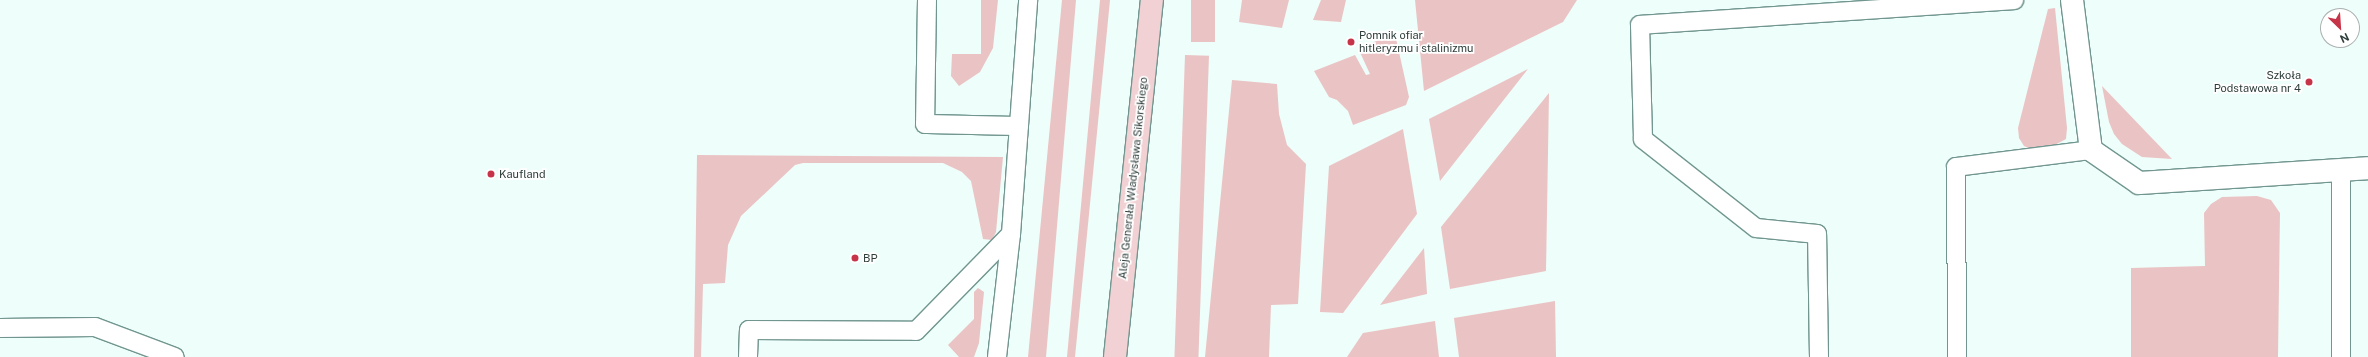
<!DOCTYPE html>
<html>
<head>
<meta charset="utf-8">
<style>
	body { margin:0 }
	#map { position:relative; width:2368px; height:357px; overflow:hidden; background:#eefefa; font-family:"Public Sans",sans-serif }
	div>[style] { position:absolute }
	.green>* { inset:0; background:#eac3c4; transform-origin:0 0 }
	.roads { filter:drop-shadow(1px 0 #71968f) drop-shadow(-1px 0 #71968f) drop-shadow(0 1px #71968f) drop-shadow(0 -1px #71968f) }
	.lane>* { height:18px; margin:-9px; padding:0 9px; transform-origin:9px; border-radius:9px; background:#fff }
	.street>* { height:22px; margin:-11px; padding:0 11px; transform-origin:11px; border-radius:11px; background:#fff }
	.secondary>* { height:22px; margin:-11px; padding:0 11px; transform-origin:11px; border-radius:11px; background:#f1d1d3 }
	.dots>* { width:11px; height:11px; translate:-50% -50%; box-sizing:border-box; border:2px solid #fff; border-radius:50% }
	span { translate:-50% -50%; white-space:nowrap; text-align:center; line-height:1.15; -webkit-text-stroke:3.5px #fff; paint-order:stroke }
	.poi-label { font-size:11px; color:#2d3d3a }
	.left { translate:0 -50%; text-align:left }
	.right { translate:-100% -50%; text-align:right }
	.street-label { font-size:11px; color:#2d3d3a }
	.north { position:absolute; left:2320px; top:8px; width:40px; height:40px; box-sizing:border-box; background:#fff; border:1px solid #abb1b0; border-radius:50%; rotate:155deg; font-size:11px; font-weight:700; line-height:16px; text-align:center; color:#2d3d3a }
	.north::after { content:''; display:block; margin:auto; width:14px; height:18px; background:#c53448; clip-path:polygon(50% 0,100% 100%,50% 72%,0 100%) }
</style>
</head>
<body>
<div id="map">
	<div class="green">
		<div style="clip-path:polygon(981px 0,998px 0,993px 48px,980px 72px,959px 86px,951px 76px,952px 54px,981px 54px)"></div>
		<div style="clip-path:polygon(1062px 0,1076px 0,1046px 357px,1028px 357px)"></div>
		<div style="clip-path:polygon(1100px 0,1110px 0,1075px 357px,1067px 357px)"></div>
		<div style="left:1191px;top:0;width:24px;height:42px"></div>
		<div style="clip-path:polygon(1242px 0,1289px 0,1282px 28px,1239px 22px)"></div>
		<div style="clip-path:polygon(1321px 0,1346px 0,1341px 22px,1313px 20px)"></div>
		<div style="clip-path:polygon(1415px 0,1577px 0,1563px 22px,1424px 91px)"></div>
		<div style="clip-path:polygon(2055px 8px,2067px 128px,2066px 139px,2051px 147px,2031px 149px,2024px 146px,2019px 138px,2018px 128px,2048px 9px)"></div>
		<div style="clip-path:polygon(1395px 34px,1409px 97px,1406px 105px,1353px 125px,1348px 111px,1337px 100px,1329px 97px,1314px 71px,1355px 55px,1366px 75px,1370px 74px,1358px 48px)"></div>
		<div style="left:1185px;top:55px;width:24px;height:304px;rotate:2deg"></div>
		<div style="clip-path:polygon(1528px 69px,1440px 181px,1429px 119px)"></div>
		<div style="clip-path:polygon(1232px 80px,1277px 84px,1279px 114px,1287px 145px,1306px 164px,1298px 304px,1271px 305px,1269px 357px,1205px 357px)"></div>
		<div style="clip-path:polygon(2102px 86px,2172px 159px,2142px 157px,2122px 144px,2114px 134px,2109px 122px)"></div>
		<div style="clip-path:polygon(1549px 93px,1546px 271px,1450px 289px,1441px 227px)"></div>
		<div style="clip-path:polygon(1403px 129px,1417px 214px,1343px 313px,1320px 312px,1329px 166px)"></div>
		<div style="clip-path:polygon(697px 155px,1003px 157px,996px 232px,992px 240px,983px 239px,971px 181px,962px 172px,943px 163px,803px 163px,795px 165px,741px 216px,728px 245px,725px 283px,703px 284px,701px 357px,694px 357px)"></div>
		<div style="clip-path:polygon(2257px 196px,2271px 200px,2280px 213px,2278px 357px,2131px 357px,2131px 268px,2205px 266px,2204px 213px,2211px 204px,2222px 197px)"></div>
		<div style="clip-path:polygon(1424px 248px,1427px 294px,1380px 305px)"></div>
		<div style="clip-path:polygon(978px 288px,984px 292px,979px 343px,974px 357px,959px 357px,948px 345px,974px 319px,974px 292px)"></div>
		<div style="clip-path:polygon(1555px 301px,1556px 357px,1459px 357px,1454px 318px)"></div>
		<div style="clip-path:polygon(1435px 321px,1439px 357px,1347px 357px,1363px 333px)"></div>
	</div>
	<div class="roads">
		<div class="lane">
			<div style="left:927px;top:0;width:124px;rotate:90.9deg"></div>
			<div style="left:925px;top:124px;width:94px;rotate:1.2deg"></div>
			<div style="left:2341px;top:170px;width:187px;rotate:90deg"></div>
			<div style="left:0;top:328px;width:95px;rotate:-0.6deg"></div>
			<div style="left:95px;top:327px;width:85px;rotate:20.6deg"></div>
			<div style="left:748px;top:357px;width:27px;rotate:-88deg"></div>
			<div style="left:749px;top:330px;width:167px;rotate:0.3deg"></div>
			<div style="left:916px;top:331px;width:136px;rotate:-45.6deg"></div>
			<div style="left:997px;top:357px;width:124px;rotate:-83.5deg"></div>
			<div style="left:1011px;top:234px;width:235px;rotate:-85.8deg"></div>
			<div style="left:1819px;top:357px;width:123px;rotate:-90.9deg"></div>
			<div style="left:1817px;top:234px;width:61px;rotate:-174.4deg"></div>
			<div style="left:1756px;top:228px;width:144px;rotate:-141.8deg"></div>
			<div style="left:1643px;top:139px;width:114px;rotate:-91.5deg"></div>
			<div style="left:1640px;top:25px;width:375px;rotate:-3.8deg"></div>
			<div style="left:1957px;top:357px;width:190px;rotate:-90.3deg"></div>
			<div style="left:1956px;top:167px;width:136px;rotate:-7.2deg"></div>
		</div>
		<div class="street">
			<div style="left:2072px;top:0;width:151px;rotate:82.8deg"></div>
			<div style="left:2091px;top:150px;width:58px;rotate:34.5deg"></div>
			<div style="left:2139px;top:183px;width:229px;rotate:-3.7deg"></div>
		</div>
		<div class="secondary">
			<div style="left:1115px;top:357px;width:359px;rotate:-84.1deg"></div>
		</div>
	</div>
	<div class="dots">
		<div style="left:1351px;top:42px;background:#c53448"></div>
		<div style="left:2309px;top:82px;background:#c53448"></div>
		<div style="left:491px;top:174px;background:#c53448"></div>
		<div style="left:855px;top:258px;background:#c53448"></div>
	</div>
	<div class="poi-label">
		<span class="left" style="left:1359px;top:42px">Pomnik ofiar<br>hitleryzmu i stalinizmu</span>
		<span class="right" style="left:2301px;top:82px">Szkoła<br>Podstawowa nr 4</span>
		<span class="left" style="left:499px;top:174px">Kaufland</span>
		<span class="left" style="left:863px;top:258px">BP</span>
	</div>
	<div class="street-label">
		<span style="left:1133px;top:178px;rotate:-84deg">Aleja Generała Władysława Sikorskiego</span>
	</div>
	<div class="north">N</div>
</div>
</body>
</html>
